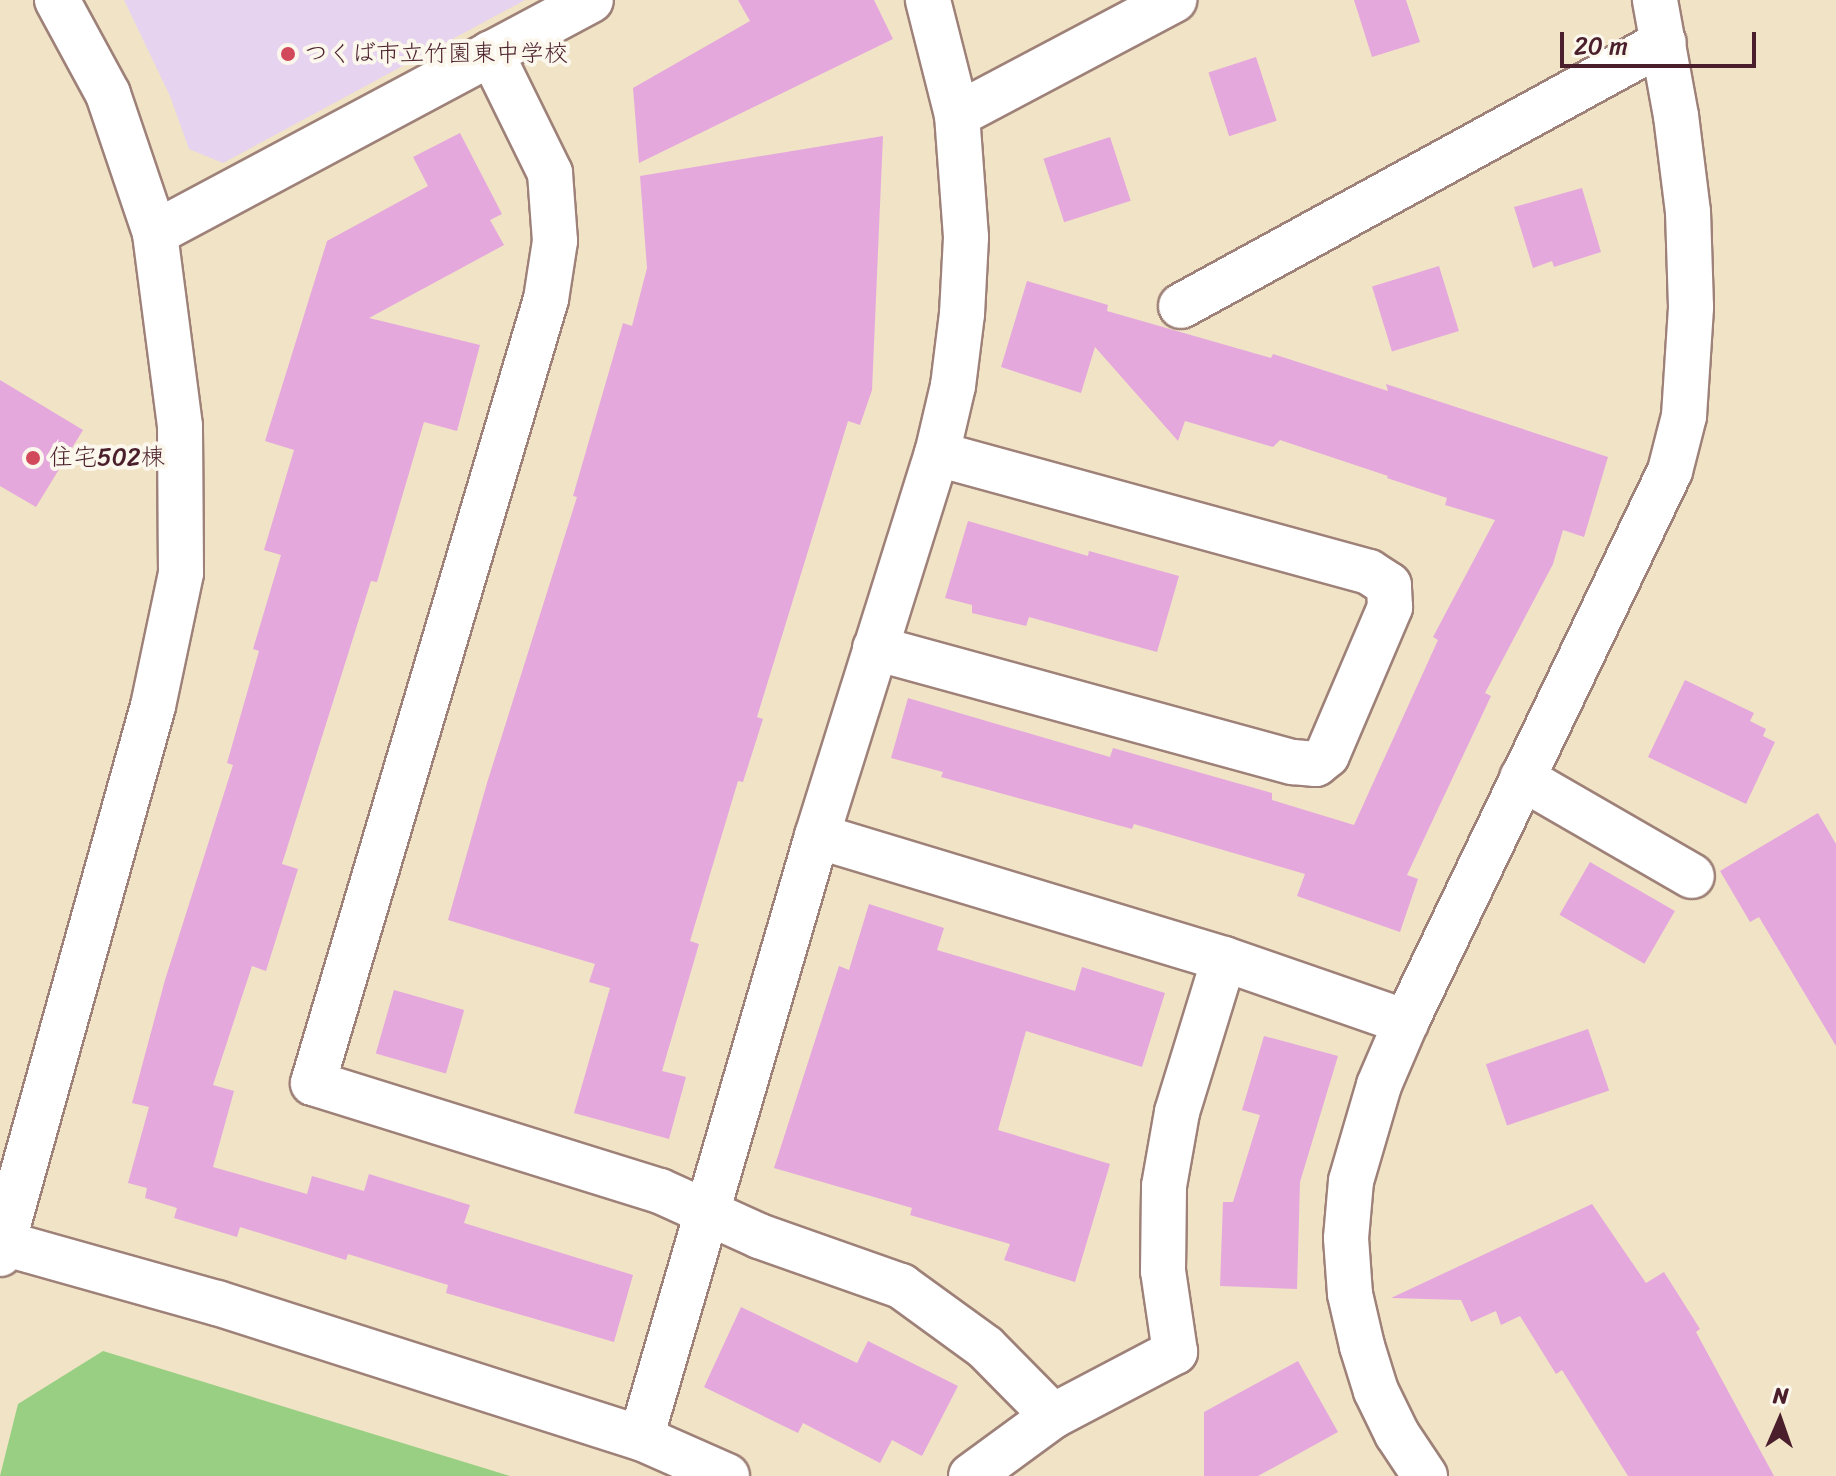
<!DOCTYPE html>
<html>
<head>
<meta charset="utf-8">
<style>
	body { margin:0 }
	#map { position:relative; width:1836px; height:1476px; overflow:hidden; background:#f1e3c6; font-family:Sriracha,"Klee One",sans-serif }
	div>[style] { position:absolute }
	.built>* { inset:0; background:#e6d3f0 }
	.green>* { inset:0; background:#98cf82 }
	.building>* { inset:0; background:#e4a8dd; transform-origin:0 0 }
	.roads { filter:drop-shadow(2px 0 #9e8178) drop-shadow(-2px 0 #9e8178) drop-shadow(0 2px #9e8178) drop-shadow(0 -2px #9e8178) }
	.minor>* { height:44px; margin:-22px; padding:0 22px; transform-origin:22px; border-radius:22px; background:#fff }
	.tertiary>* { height:44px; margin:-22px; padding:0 22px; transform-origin:22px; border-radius:22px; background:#fff }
	.dots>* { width:22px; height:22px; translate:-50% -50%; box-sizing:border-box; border:4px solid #fbf7ec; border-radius:50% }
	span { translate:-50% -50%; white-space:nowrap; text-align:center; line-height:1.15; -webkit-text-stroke:8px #fbf7ec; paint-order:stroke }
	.poi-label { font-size:24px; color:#4a1f2b }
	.left { translate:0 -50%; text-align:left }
	.north { position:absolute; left:1740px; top:1380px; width:80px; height:80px; -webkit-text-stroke:6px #fbf7ec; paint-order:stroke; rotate:2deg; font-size:22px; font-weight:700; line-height:32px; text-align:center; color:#4a1f2b }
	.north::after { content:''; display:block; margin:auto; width:28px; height:36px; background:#4a1f2b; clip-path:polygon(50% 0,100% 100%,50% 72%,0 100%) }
	.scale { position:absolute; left:1560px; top:32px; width:196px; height:36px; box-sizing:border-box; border:4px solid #4a1f2b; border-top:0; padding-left:10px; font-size:24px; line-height:28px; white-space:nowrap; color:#4a1f2b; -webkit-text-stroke:6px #fbf7ec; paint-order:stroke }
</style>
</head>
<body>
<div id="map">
	<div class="built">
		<div style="clip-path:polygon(124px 0,525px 0,223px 163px,189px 149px,170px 96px)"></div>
	</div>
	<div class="green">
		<div style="clip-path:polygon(103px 1351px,510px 1476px,0 1476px,18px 1404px)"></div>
	</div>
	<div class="building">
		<div style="clip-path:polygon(738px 0,874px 0,893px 39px,639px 163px,633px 88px,750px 21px)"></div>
		<div style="clip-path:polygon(1354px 0,1406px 0,1420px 42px,1372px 57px)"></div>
		<div style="left:1256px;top:57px;width:67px;height:50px;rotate:72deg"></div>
		<div style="clip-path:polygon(460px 133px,502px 214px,490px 220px,504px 245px,369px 318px,480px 345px,457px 431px,424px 422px,377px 582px,371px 581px,282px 864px,298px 869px,266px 971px,252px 966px,213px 1085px,234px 1091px,213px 1167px,307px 1194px,312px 1176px,364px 1191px,369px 1174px,470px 1205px,464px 1223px,633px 1275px,614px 1342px,446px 1293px,448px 1285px,348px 1254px,346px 1260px,240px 1227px,237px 1237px,174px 1218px,177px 1208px,145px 1198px,147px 1188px,128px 1183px,149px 1107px,132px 1103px,165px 980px,233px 765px,227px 763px,259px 651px,253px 649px,281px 555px,264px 550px,294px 450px,265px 441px,327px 241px,428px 186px,413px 157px)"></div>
		<div style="clip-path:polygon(883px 136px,872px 390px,860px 425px,848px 421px,757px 717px,763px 719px,743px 782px,738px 781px,690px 941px,699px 944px,662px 1071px,686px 1077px,669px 1139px,574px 1113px,610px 988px,589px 982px,595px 964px,448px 920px,487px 783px,577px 497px,573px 496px,623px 323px,632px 326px,647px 268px,640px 176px)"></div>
		<div style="left:1110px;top:137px;width:67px;height:70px;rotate:72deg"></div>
		<div style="clip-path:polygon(1582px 188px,1601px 252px,1554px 267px,1552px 261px,1533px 268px,1514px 207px)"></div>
		<div style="left:1439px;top:266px;width:68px;height:70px;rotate:73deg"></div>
		<div style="clip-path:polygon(1027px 281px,1108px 305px,1107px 311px,1271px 358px,1273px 354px,1388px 391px,1386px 384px,1608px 457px,1584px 537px,1563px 530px,1553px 564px,1485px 693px,1491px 696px,1407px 875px,1418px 879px,1400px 932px,1297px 896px,1305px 874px,1134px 824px,1132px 829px,941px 777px,943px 772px,891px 758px,908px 698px,1110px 757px,1113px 748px,1272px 793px,1272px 800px,1354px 825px,1438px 640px,1433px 637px,1495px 520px,1445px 505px,1447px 498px,1387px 478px,1388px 476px,1280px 440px,1273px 447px,1185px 421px,1178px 441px,1095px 347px,1081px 393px,1001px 367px)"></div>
		<div style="clip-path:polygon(0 380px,83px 430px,36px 507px,0 486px)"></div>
		<div style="clip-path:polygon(968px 521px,1088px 556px,1089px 551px,1179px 576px,1157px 652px,1029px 617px,1026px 626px,972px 613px,972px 605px,945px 598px)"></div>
		<div style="clip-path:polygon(1685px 680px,1754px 713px,1750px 721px,1766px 729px,1763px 736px,1775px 742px,1746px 804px,1648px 757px)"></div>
		<div style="clip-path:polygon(1818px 813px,1836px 844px,1836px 1046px,1759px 917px,1750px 922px,1720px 871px)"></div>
		<div style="left:1590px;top:862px;width:98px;height:61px;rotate:30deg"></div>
		<div style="clip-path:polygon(869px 904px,944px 928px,937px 950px,1075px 991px,1082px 967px,1165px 993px,1142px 1067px,1026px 1031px,998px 1130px,1110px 1164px,1075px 1282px,1004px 1260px,1010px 1244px,910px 1215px,912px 1208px,774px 1168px,839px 966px,849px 970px)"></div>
		<div style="left:394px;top:990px;width:73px;height:66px;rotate:16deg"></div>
		<div style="left:1588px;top:1029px;width:65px;height:108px;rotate:71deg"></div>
		<div style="clip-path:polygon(1264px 1036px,1338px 1056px,1300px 1182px,1297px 1289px,1220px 1286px,1223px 1202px,1233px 1202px,1260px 1115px,1242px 1110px)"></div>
		<div style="clip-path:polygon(1592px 1204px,1646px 1283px,1664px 1272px,1700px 1329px,1696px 1332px,1774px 1476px,1628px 1476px,1562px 1370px,1556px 1374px,1520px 1316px,1501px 1325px,1496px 1311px,1471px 1322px,1461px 1300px,1391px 1298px)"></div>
		<div style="clip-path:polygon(741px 1307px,857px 1363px,868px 1341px,958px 1386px,922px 1456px,892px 1440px,880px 1463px,803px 1423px,798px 1433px,704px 1387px)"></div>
		<div style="clip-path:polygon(1298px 1361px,1338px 1432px,1258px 1476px,1204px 1476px,1204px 1412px)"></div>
	</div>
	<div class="roads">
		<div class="minor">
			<div style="left:491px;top:53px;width:134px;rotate:63.8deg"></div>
			<div style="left:550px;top:173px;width:68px;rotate:85.8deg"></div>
			<div style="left:555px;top:241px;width:59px;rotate:98.8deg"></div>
			<div style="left:546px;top:299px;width:818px;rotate:106.55deg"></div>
			<div style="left:313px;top:1083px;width:363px;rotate:17.3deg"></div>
			<div style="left:660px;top:1191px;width:109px;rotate:24.4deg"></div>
			<div style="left:759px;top:1236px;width:151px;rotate:19.4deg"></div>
			<div style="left:901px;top:1286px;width:104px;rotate:36deg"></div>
			<div style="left:985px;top:1347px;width:97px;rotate:45.4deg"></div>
			<div style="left:957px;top:115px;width:246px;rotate:-27.9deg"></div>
			<div style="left:155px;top:233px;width:494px;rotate:-28.1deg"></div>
			<div style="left:1181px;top:306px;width:550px;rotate:-28.66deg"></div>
			<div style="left:875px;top:648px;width:433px;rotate:15.3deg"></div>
			<div style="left:1293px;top:762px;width:23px;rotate:5deg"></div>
			<div style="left:1316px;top:764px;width:14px;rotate:-39deg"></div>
			<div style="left:1327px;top:755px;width:161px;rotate:-66.9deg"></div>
			<div style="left:1390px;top:607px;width:22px;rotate:-93deg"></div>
			<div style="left:1389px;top:585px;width:24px;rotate:-147deg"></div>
			<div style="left:1369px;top:572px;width:448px;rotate:-164.7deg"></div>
			<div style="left:1522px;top:778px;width:196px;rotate:30deg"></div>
			<div style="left:817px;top:836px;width:425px;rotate:16.8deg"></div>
			<div style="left:1224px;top:959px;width:193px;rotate:19.1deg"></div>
			<div style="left:641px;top:1438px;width:627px;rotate:-73.7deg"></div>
			<div style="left:817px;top:836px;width:400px;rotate:-72.6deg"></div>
			<div style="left:937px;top:454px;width:70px;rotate:-76.8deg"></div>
			<div style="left:953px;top:386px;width:73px;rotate:-82.9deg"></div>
			<div style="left:962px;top:314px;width:77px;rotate:-87deg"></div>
			<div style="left:966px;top:237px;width:122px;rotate:-94.2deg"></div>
			<div style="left:957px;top:115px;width:119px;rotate:-104.2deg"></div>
			<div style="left:971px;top:1476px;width:102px;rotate:-36.2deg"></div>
			<div style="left:1053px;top:1416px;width:138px;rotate:-27.7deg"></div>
			<div style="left:1175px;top:1352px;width:82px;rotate:-98.4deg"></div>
			<div style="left:1163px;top:1271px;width:85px;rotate:-89.3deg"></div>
			<div style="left:1164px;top:1186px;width:75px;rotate:-80deg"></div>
			<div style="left:1177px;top:1112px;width:160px;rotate:-72.9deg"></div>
			<div style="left:1425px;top:1476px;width:50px;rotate:-123.7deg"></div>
			<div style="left:1397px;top:1434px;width:48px;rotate:-116deg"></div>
			<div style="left:1376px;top:1391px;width:47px;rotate:-107.3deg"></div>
			<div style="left:1362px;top:1346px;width:53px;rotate:-103deg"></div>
			<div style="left:1350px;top:1294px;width:56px;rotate:-94.1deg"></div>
			<div style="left:1346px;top:1238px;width:57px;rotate:-85deg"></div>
			<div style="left:1351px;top:1181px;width:100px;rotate:-73.7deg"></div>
			<div style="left:1379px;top:1085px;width:69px;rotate:-66.8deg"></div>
			<div style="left:1406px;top:1022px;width:611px;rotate:-64.4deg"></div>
			<div style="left:1670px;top:471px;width:57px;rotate:-75.7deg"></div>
			<div style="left:1684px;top:416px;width:109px;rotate:-86.3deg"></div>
			<div style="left:1691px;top:307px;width:95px;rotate:-91.8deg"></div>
			<div style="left:1688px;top:212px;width:97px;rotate:-97.1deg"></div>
			<div style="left:1676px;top:116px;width:118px;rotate:-100.3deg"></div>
		</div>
		<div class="tertiary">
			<div style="left:3px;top:1243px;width:222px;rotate:15.7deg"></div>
			<div style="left:217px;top:1303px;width:445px;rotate:17.7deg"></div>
			<div style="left:641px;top:1438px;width:94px;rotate:23.8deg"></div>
			<div style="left:0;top:1254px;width:569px;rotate:-74.4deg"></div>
			<div style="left:153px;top:706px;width:136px;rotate:-78.1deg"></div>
			<div style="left:181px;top:573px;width:147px;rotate:-90.4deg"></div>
			<div style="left:180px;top:426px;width:195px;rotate:-97.4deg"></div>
			<div style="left:155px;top:233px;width:147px;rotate:-108.7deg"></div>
			<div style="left:108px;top:94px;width:107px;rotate:-118.5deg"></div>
		</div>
	</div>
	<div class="dots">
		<div style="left:288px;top:54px;background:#d1495b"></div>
		<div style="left:33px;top:458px;background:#d1495b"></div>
	</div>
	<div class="poi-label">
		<span class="left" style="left:304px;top:54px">つくば市立竹園東中学校</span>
		<span class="left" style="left:49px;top:458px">住宅502棟</span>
	</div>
	<div class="north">N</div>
	<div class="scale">20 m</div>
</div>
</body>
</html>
